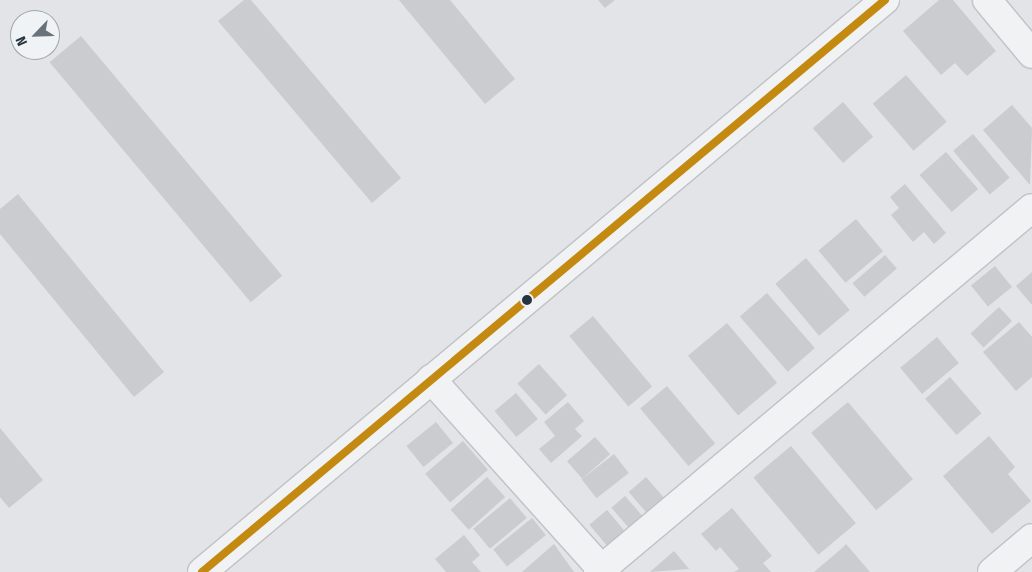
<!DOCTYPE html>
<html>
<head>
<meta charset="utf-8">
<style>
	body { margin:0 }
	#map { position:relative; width:1032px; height:572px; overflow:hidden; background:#e2e4e7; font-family:"Fira Sans Condensed",sans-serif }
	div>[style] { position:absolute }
	.building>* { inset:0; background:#cacccf; transform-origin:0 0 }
	.roads { filter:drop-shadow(1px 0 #c0c2c5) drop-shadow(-1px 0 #c0c2c5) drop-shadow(0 1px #c0c2c5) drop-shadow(0 -1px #c0c2c5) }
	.minor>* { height:28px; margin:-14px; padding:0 14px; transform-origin:14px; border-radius:14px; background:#f1f2f3 }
	.tertiary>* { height:28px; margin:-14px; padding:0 14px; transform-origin:14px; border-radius:14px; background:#f1f2f3 }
	.bus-1>* { height:8px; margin:-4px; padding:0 4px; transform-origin:4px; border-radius:4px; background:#c38910 }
	.dots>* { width:14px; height:14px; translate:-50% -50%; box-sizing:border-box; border:2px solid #eff3f6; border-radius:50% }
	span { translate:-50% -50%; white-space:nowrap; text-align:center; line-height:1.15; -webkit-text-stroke:5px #eff3f6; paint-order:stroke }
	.north { position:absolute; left:10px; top:10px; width:50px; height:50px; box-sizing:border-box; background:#eff3f6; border:1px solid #9fa6ad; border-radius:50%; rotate:246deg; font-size:14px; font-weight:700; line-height:20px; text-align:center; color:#283340 }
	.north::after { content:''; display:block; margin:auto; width:18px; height:22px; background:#69717a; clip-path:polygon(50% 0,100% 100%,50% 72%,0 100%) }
</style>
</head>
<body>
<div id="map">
	<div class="building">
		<div style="clip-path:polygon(244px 0,251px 0,401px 178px,372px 203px,218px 21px)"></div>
		<div style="clip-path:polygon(399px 0,450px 0,515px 79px,485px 104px)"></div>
		<div style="clip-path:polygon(598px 0,615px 0,605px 8px)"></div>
		<div style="clip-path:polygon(939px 0,953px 0,996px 51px,967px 76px,955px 63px,941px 75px,903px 31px)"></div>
		<div style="left:81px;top:36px;width:313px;height:41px;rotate:50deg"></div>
		<div style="left:906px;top:75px;width:62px;height:44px;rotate:49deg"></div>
		<div style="left:843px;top:102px;width:46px;height:40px;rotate:49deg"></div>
		<div style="clip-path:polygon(1012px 105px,1032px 128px,1030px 185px,983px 130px)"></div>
		<div style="left:973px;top:134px;width:57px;height:26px;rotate:50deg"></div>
		<div style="left:946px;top:152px;width:49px;height:35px;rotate:49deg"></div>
		<div style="clip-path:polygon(905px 184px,946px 233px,934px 244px,924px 232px,913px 242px,891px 215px,899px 208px,890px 197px)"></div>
		<div style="clip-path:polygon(18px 194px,164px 372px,134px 397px,0 234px,0 209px)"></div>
		<div style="left:856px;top:219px;width:42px;height:49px;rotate:50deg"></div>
		<div style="left:885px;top:255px;width:18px;height:43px;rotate:49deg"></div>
		<div style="left:806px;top:258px;width:68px;height:40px;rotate:50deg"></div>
		<div style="left:995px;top:266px;width:27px;height:31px;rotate:51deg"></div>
		<div style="clip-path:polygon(1032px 272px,1032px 305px,1016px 286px)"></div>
		<div style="left:767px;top:293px;width:73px;height:36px;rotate:49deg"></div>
		<div style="left:999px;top:307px;width:19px;height:39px;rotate:47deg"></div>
		<div style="left:593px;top:316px;width:92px;height:31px;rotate:50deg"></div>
		<div style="clip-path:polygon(1019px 322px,1032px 337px,1032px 377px,1016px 391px,983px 352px)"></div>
		<div style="left:727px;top:323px;width:78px;height:51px;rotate:50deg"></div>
		<div style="left:937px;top:337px;width:34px;height:48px;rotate:50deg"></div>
		<div style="left:539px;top:364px;width:42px;height:29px;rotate:48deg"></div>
		<div style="left:950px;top:377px;width:48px;height:33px;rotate:49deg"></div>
		<div style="left:667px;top:386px;width:75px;height:35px;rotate:50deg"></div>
		<div style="left:516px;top:393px;width:34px;height:28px;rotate:50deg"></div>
		<div style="clip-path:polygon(568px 402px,584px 421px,575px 429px,582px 436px,551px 463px,539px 449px,555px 436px,544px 422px)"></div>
		<div style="left:848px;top:402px;width:101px;height:48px;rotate:50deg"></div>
		<div style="left:436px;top:422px;width:27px;height:38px;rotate:51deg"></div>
		<div style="clip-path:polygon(0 428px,43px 480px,9px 508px,0 497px)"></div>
		<div style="clip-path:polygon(989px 436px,1015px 467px,1008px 474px,1031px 501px,992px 534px,943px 476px)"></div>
		<div style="left:595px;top:437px;width:23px;height:37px;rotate:49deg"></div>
		<div style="left:463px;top:441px;width:38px;height:50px;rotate:49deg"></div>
		<div style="left:791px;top:446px;width:101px;height:49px;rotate:50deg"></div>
		<div style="left:614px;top:454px;width:24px;height:41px;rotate:52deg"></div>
		<div style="left:487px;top:477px;width:27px;height:49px;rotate:48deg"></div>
		<div style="left:646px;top:477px;width:30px;height:23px;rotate:49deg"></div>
		<div style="left:625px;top:496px;width:33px;height:18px;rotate:49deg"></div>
		<div style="left:510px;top:498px;width:26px;height:48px;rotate:50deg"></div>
		<div style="clip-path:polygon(732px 508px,772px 556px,763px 563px,771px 572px,734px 572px,739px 569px,720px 547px,716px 551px,701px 534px)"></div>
		<div style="left:607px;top:510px;width:33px;height:23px;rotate:50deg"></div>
		<div style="left:532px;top:518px;width:22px;height:50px;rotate:51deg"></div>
		<div style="clip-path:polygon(464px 535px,480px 555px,472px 562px,481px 572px,446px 572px,435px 559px)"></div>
		<div style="clip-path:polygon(554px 544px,574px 572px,522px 572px)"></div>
		<div style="clip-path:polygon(846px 544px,870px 572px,814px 572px,841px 549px)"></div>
		<div style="clip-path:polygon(674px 551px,689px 569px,650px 572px)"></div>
	</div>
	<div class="roads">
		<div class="minor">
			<div style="left:431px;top:379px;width:259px;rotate:48.1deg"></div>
			<div style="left:598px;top:572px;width:566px;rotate:-39.99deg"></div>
			<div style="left:992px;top:572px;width:52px;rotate:-40.4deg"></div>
		</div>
		<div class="tertiary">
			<div style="left:987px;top:0;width:70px;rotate:50.2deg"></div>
			<div style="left:202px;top:572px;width:891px;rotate:-39.95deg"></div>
		</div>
	</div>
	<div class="bus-1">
		<div style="left:202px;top:572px;width:891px;rotate:-39.95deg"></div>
	</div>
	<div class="dots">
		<div style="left:527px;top:300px;background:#283340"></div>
	</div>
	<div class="north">N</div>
</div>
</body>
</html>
